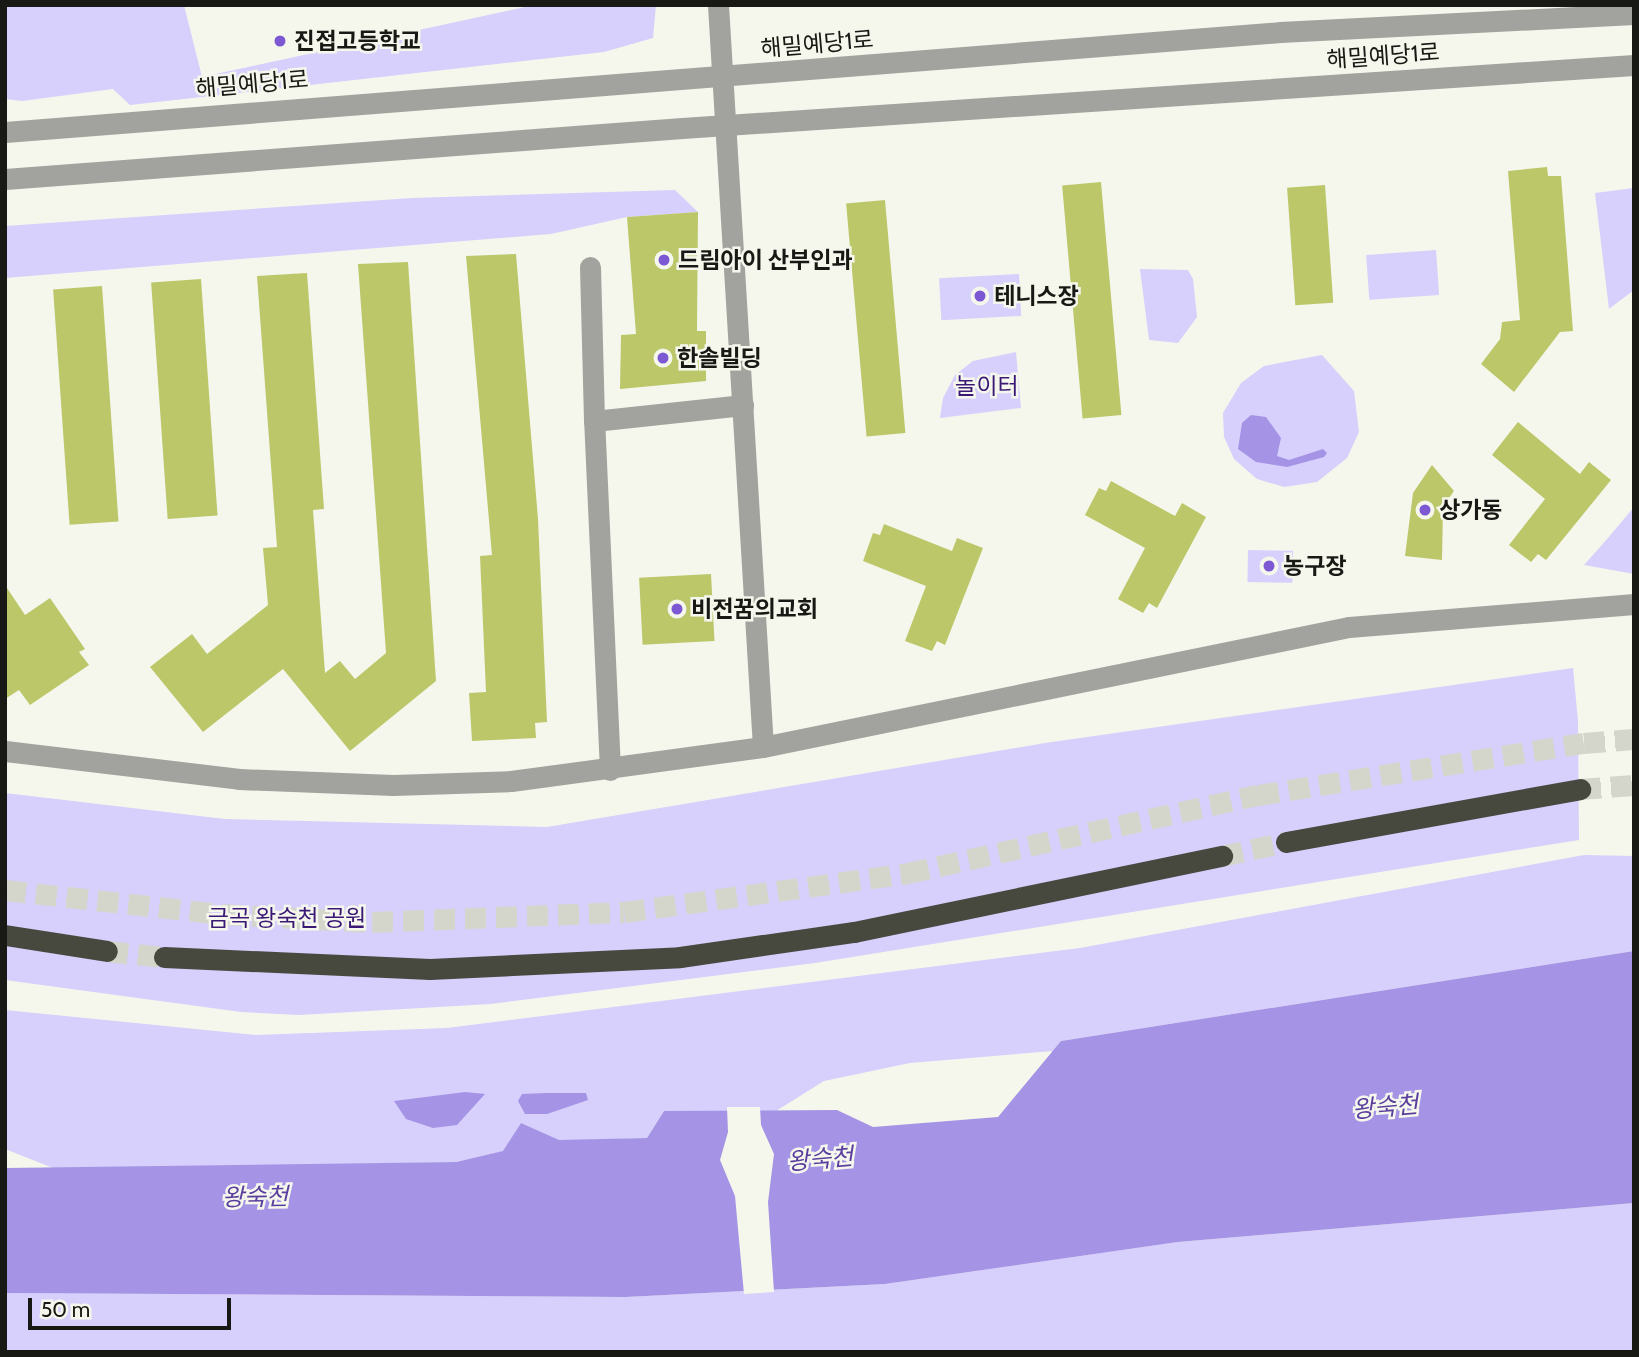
<!DOCTYPE html>
<html>
<head>
<meta charset="utf-8">
<style>
	body { margin:0 }
	#map { position:relative; width:1639px; height:1357px; overflow:hidden; background:#f5f7ec; font-family:Cabin,"Noto Sans KR",sans-serif }
	div>[style] { position:absolute }
	.green>* { inset:0; background:#d7cffc; transform-origin:0 0 }
	.water>* { inset:0; background:#a594e5 }
	.pier>* { inset:0; background:#f5f7ec }
	.building>* { inset:0; background:#bcc76a; transform-origin:0 0 }
	.highway-tunnel>* { height:21px; margin-top:-10.5px; transform-origin:0; background:repeating-linear-gradient(90deg,#d4d6cc 0 21px,transparent 0 31px) }
	.minor>* { height:21px; margin:-10.5px; padding:0 10.5px; transform-origin:10.5px; border-radius:10.5px; background:#a2a39e }
	.highway>* { height:21px; margin:-10.5px; padding:0 10.5px; transform-origin:10.5px; border-radius:10.5px; background:#47493f }
	.dots>* { width:19px; height:19px; translate:-50% -50%; box-sizing:border-box; border:4px solid #f5f7ec; border-radius:50% }
	span { translate:-50% -50%; white-space:nowrap; text-align:center; line-height:1.15; -webkit-text-stroke:5px #f5f7ec; paint-order:stroke }
	.poi-label { font-size:23px; color:#181915; font-weight:700 }
	.left { translate:0 -50%; text-align:left }
	.street-label { font-size:23px; color:#181915 }
	.park-label { font-size:23px; color:#3a1876 }
	.water-label { font-size:24px; color:#5a3e9e; font-style:italic }
	.frame { position:absolute; inset:0; border:7px solid #181915; pointer-events:none }
	.scale { position:absolute; left:28px; top:1298px; width:203px; height:32px; box-sizing:border-box; border:4px solid #181915; border-top:0; padding-left:9px; font-size:21px; line-height:24px; white-space:nowrap; color:#181915; -webkit-text-stroke:5px #f5f7ec; paint-order:stroke }
</style>
</head>
<body>
<div id="map">
	<div class="green">
		<div style="clip-path:polygon(5px 5px,184px 5px,202px 77px,534px 5px,656px 5px,653px 38px,604px 52px,130px 105px,113px 89px,22px 101px,5px 99px)"></div>
		<div style="clip-path:polygon(1634px 188px,1634px 290px,1609px 309px,1595px 193px)"></div>
		<div style="clip-path:polygon(675px 190px,698px 212px,627px 217px,551px 234px,5px 278px,5px 226px,412px 198px)"></div>
		<div style="left:1436px;top:250px;width:45px;height:70px;rotate:86deg"></div>
		<div style="clip-path:polygon(1140px 269px,1188px 270px,1193px 279px,1197px 317px,1178px 343px,1149px 340px)"></div>
		<div style="left:1019px;top:274px;width:42px;height:80px;rotate:87deg"></div>
		<div style="clip-path:polygon(1016px 352px,1021px 408px,940px 418px,943px 398px,955px 375px,973px 361px)"></div>
		<div style="clip-path:polygon(1322px 355px,1354px 391px,1359px 432px,1347px 458px,1317px 482px,1284px 487px,1257px 479px,1234px 459px,1224px 437px,1223px 413px,1241px 383px,1264px 366px)"></div>
		<div style="clip-path:polygon(1634px 507px,1634px 574px,1584px 565px,1608px 538px)"></div>
		<div style="left:1248px;top:550px;width:45px;height:32px;rotate:1deg"></div>
		<div style="clip-path:polygon(1573px 668px,1578px 721px,1579px 840px,815px 963px,491px 1004px,299px 1015px,241px 1012px,5px 980px,5px 793px,225px 819px,547px 827px,1045px 743px)"></div>
		<div style="clip-path:polygon(1584px 855px,1634px 856px,1634px 951px,1061px 1041px,1053px 1051px,910px 1063px,824px 1081px,776px 1111px,664px 1111px,647px 1138px,559px 1141px,521px 1123px,504px 1151px,456px 1162px,58px 1170px,5px 1149px,5px 1010px,256px 1035px,447px 1028px,1080px 948px)"></div>
		<div style="clip-path:polygon(1634px 1203px,1634px 1352px,5px 1352px,5px 1293px,626px 1297px,885px 1284px,1178px 1242px)"></div>
	</div>
	<div class="water">
		<div style="clip-path:polygon(1251px 415px,1266px 417px,1281px 438px,1277px 456px,1289px 460px,1323px 449px,1327px 453px,1324px 457px,1287px 467px,1256px 462px,1238px 449px,1242px 423px)"></div>
		<div style="clip-path:polygon(1634px 951px,1634px 1203px,1178px 1242px,885px 1284px,626px 1297px,5px 1293px,5px 1168px,456px 1162px,503px 1151px,521px 1123px,559px 1140px,647px 1138px,664px 1111px,837px 1110px,873px 1127px,998px 1117px,1061px 1041px)"></div>
		<div style="clip-path:polygon(465px 1092px,485px 1094px,457px 1125px,433px 1128px,406px 1119px,394px 1101px)"></div>
		<div style="clip-path:polygon(546px 1093px,586px 1093px,588px 1100px,547px 1114px,525px 1114px,518px 1101px,522px 1094px)"></div>
	</div>
	<div class="pier">
		<div style="clip-path:polygon(727px 1107px,760px 1107px,761px 1125px,774px 1154px,768px 1202px,774px 1292px,744px 1294px,735px 1196px,720px 1160px,728px 1132px)"></div>
	</div>
	<div class="building">
		<div style="clip-path:polygon(1547px 167px,1548px 176px,1561px 176px,1573px 331px,1560px 332px,1514px 392px,1481px 364px,1500px 339px,1502px 322px,1520px 320px,1508px 171px)"></div>
		<div style="left:1101px;top:182px;width:234px;height:39px;rotate:85deg"></div>
		<div style="left:1325px;top:185px;width:118px;height:38px;rotate:86deg"></div>
		<div style="left:885px;top:200px;width:234px;height:39px;rotate:85deg"></div>
		<div style="clip-path:polygon(698px 212px,697px 331px,706px 331px,706px 381px,620px 389px,621px 335px,636px 334px,627px 217px)"></div>
		<div style="clip-path:polygon(516px 254px,538px 519px,547px 722px,535px 723px,536px 738px,472px 741px,469px 693px,486px 692px,480px 556px,492px 555px,466px 256px)"></div>
		<div style="clip-path:polygon(408px 262px,436px 681px,350px 751px,283px 669px,203px 732px,150px 667px,192px 634px,207px 654px,268px 605px,263px 548px,277px 547px,257px 276px,307px 273px,324px 509px,313px 510px,325px 673px,340px 661px,355px 679px,386px 653px,358px 264px)"></div>
		<div style="left:201px;top:279px;width:237px;height:50px;rotate:86deg"></div>
		<div style="left:102px;top:286px;width:236px;height:49px;rotate:86deg"></div>
		<div style="clip-path:polygon(1518px 422px,1580px 474px,1589px 462px,1611px 480px,1546px 560px,1538px 554px,1531px 562px,1509px 545px,1545px 499px,1492px 455px)"></div>
		<div style="clip-path:polygon(1432px 465px,1454px 491px,1443px 507px,1442px 560px,1405px 556px,1413px 493px)"></div>
		<div style="clip-path:polygon(1111px 481px,1175px 516px,1182px 503px,1206px 517px,1157px 608px,1149px 603px,1143px 613px,1118px 599px,1145px 548px,1085px 515px,1099px 488px,1106px 491px)"></div>
		<div style="clip-path:polygon(884px 524px,952px 551px,957px 538px,983px 548px,945px 645px,937px 641px,932px 651px,905px 641px,926px 586px,863px 561px,873px 533px,880px 535px)"></div>
		<div style="left:711px;top:574px;width:67px;height:72px;rotate:87deg"></div>
		<div style="clip-path:polygon(5px 585px,25px 615px,50px 598px,85px 649px,79px 652px,89px 665px,30px 705px,19px 690px,5px 699px)"></div>
	</div>
	<div class="highway-tunnel">
		<div style="left:1580px;top:789px;width:54px;rotate:-4.2deg"></div>
		<div style="left:1222px;top:856px;width:66px;rotate:-12.3deg"></div>
		<div style="left:5px;top:890px;width:217px;rotate:6.3deg"></div>
		<div style="left:221px;top:914px;width:151px;rotate:3deg"></div>
		<div style="left:372px;top:922px;width:252px;rotate:-2.3deg"></div>
		<div style="left:624px;top:912px;width:287px;rotate:-7.8deg"></div>
		<div style="left:908px;top:873px;width:359px;rotate:-12.6deg"></div>
		<div style="left:1258px;top:795px;width:330px;rotate:-9.1deg"></div>
		<div style="left:1584px;top:743px;width:50px;rotate:-4.6deg"></div>
		<div style="left:107px;top:951px;width:57px;rotate:6deg"></div>
	</div>
	<div class="minor">
		<div style="left:718px;top:5px;width:743px;rotate:86.53deg"></div>
		<div style="left:5px;top:132px;width:1279px;rotate:-4.48deg"></div>
		<div style="left:1280px;top:32px;width:354px;rotate:-2.9deg"></div>
		<div style="left:5px;top:179px;width:679px;rotate:-4.31deg"></div>
		<div style="left:682px;top:128px;width:954px;rotate:-3.79deg"></div>
		<div style="left:590px;top:267px;width:154px;rotate:88.5deg"></div>
		<div style="left:5px;top:751px;width:236px;rotate:6.8deg"></div>
		<div style="left:239px;top:779px;width:154px;rotate:2.2deg"></div>
		<div style="left:393px;top:785px;width:118px;rotate:-1.9deg"></div>
		<div style="left:511px;top:781px;width:254px;rotate:-7.7deg"></div>
		<div style="left:763px;top:747px;width:598px;rotate:-11.57deg"></div>
		<div style="left:1349px;top:627px;width:286px;rotate:-4.6deg"></div>
		<div style="left:610px;top:770px;width:349px;rotate:-92.6deg"></div>
		<div style="left:594px;top:421px;width:150px;rotate:-6.1deg"></div>
	</div>
	<div class="highway">
		<div style="left:1286px;top:842px;width:299px;rotate:-10.2deg"></div>
		<div style="left:5px;top:935px;width:103px;rotate:8.9deg"></div>
		<div style="left:164px;top:957px;width:266px;rotate:2.6deg"></div>
		<div style="left:430px;top:969px;width:250px;rotate:-2.7deg"></div>
		<div style="left:680px;top:957px;width:176px;rotate:-8.2deg"></div>
		<div style="left:854px;top:932px;width:376px;rotate:-11.7deg"></div>
	</div>
	<div class="dots">
		<div style="left:280px;top:41px;background:#7c59d3"></div>
		<div style="left:664px;top:260px;background:#7c59d3"></div>
		<div style="left:980px;top:296px;background:#7c59d3"></div>
		<div style="left:663px;top:358px;background:#7c59d3"></div>
		<div style="left:1425px;top:510px;background:#7c59d3"></div>
		<div style="left:1269px;top:566px;background:#7c59d3"></div>
		<div style="left:677px;top:609px;background:#7c59d3"></div>
	</div>
	<div class="poi-label">
		<span class="left" style="left:294px;top:41px">진접고등학교</span>
		<span class="left" style="left:678px;top:260px">드림아이 산부인과</span>
		<span class="left" style="left:994px;top:296px">테니스장</span>
		<span class="left" style="left:677px;top:358px">한솔빌딩</span>
		<span class="left" style="left:1439px;top:510px">상가동</span>
		<span class="left" style="left:1283px;top:566px">농구장</span>
		<span class="left" style="left:691px;top:609px">비전꿈의교회</span>
	</div>
	<div class="street-label">
		<span style="left:817px;top:44px;rotate:-5deg">해밀예당1로</span>
		<span style="left:1383px;top:56px;rotate:-4deg">해밀예당1로</span>
		<span style="left:252px;top:84px;rotate:-5deg">해밀예당1로</span>
	</div>
	<div class="park-label">
		<span style="left:987px;top:386px">놀이터</span>
		<span style="left:287px;top:918px">금곡 왕숙천 공원</span>
	</div>
	<div class="water-label">
		<span style="left:1385px;top:1107px;rotate:-5deg">왕숙천</span>
		<span style="left:820px;top:1159px;rotate:-5deg">왕숙천</span>
		<span style="left:255px;top:1197px;rotate:-1deg">왕숙천</span>
	</div>
	<div class="frame"></div>
	<div class="scale">50 m</div>
</div>
</body>
</html>
